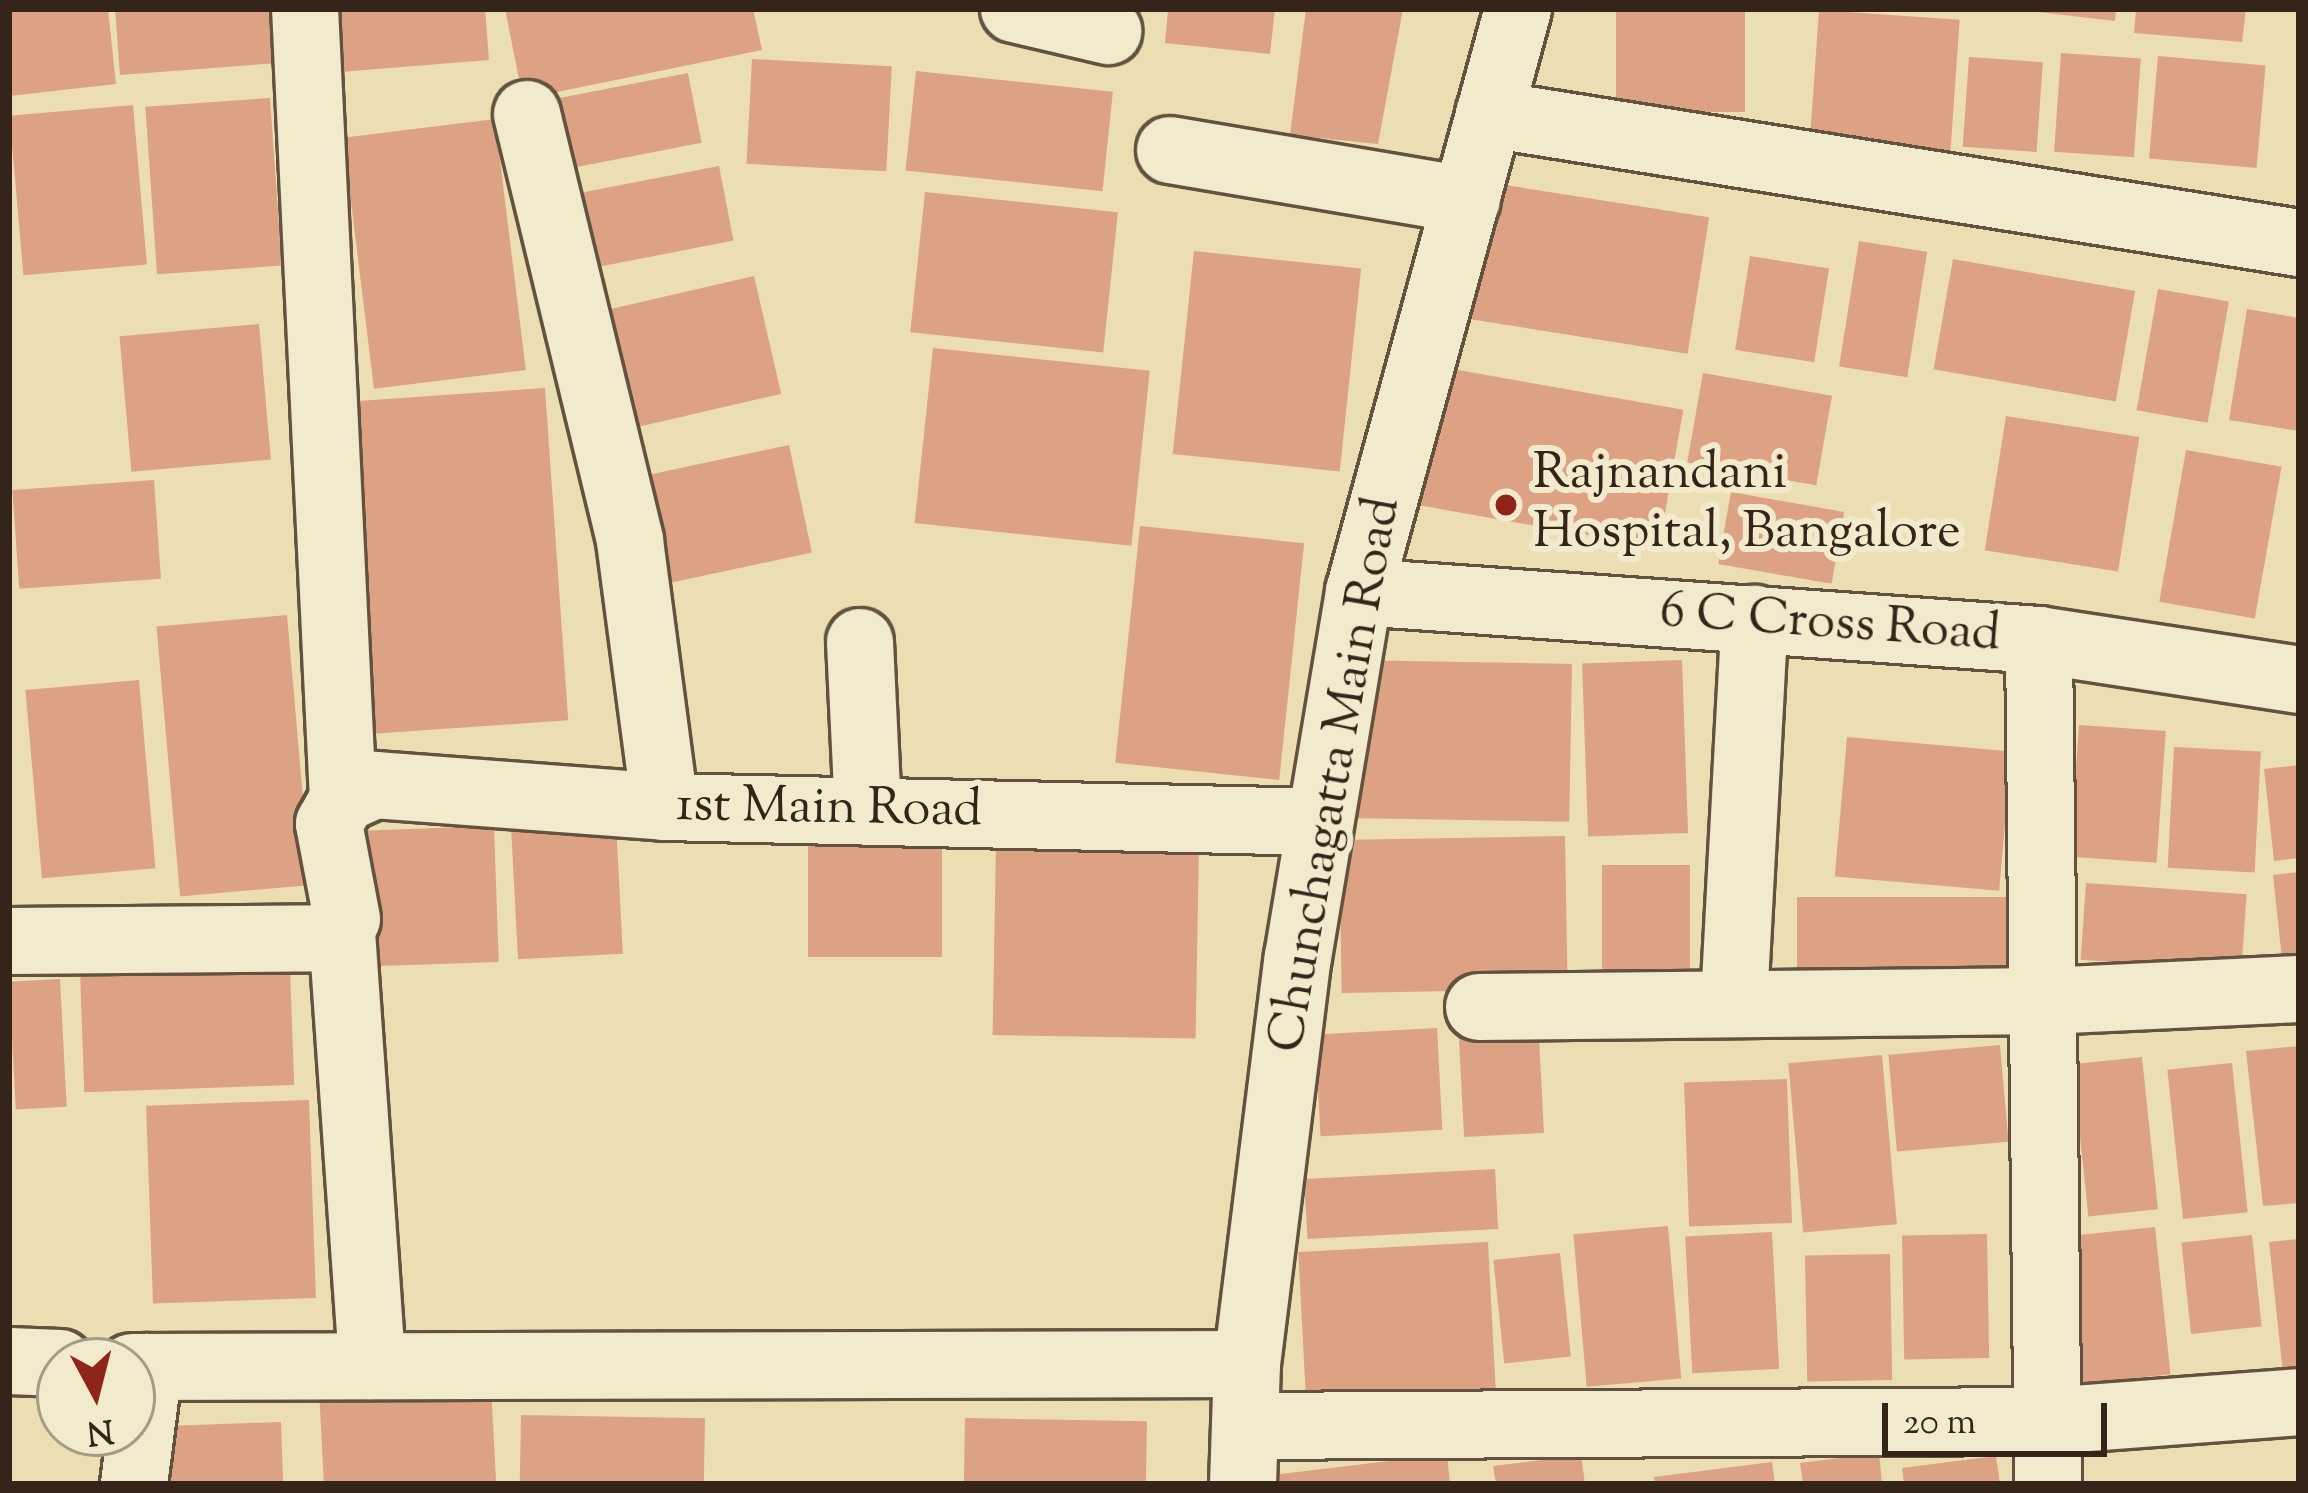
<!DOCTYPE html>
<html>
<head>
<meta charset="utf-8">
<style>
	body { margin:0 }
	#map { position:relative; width:2308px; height:1493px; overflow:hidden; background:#ebdeb2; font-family:"Sorts Mill Goudy",serif }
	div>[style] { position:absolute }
	.building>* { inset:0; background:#dda284; transform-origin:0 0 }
	.roads { filter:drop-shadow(3px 0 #62523f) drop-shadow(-3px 0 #62523f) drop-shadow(0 3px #62523f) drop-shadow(0 -3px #62523f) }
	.street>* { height:66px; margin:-33px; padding:0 33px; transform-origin:33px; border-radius:33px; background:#f2eacd }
	.secondary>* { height:66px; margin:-33px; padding:0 33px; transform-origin:33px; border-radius:33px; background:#f2eacd }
	.dots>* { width:33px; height:33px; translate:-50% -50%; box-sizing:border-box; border:6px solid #f2eacd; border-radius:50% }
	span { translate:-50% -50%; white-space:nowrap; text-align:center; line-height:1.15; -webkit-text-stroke:12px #f2eacd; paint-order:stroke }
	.poi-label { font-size:51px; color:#352419 }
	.left { translate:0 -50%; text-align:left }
	.street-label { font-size:51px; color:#352419 }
	.frame { position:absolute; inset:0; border:12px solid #352419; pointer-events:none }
	.north { position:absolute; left:36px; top:1337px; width:120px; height:120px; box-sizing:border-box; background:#f2eacd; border:3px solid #a69b85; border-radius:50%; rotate:173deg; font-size:33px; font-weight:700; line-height:48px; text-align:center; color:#352419 }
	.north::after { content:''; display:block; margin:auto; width:42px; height:54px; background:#8f2418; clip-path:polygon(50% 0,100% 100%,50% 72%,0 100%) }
	.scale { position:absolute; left:1882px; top:1403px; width:225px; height:54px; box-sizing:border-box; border:6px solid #352419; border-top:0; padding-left:15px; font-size:36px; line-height:42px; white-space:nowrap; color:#352419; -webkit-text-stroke:9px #f2eacd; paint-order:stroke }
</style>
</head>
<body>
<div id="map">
	<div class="building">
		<div style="clip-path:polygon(9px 9px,108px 9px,116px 84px,9px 96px)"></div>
		<div style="clip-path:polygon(115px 9px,287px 9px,291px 62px,120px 75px)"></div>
		<div style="clip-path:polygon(335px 9px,485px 9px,489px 60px,340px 72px)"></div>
		<div style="clip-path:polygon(505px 9px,753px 9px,762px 50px,523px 99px)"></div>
		<div style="clip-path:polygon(1168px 9px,1275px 9px,1270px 54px,1165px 43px)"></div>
		<div style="clip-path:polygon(1306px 9px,1403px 9px,1378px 144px,1290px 135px)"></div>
		<div style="left:1616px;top:9px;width:129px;height:103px"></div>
		<div style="clip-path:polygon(2012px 9px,2116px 9px,2115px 21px)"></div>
		<div style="clip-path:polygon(2136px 9px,2246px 9px,2242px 42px,2134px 33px)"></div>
		<div style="left:1819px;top:10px;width:141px;height:136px;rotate:4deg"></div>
		<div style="left:2061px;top:53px;width:80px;height:99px;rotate:4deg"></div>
		<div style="left:2158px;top:56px;width:108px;height:103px;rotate:5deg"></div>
		<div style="left:1969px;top:57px;width:74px;height:90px;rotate:4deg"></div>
		<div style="left:752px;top:59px;width:140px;height:105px;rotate:3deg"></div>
		<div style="left:916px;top:71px;width:198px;height:100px;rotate:6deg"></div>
		<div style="left:688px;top:73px;width:71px;height:144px;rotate:79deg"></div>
		<div style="left:270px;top:98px;width:168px;height:125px;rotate:86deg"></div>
		<div style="left:133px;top:105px;width:160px;height:124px;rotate:85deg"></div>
		<div style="left:495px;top:119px;width:253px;height:153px;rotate:83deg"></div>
		<div style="left:719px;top:166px;width:76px;height:150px;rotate:79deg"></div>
		<div style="left:1486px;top:182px;width:226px;height:138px;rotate:9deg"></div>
		<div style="left:925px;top:192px;width:194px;height:141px;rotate:6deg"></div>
		<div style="left:1859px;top:241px;width:69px;height:127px;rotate:9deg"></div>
		<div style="left:1194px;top:251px;width:168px;height:204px;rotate:6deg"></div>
		<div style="left:1750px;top:256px;width:80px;height:95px;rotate:9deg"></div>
		<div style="left:1953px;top:259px;width:185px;height:112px;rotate:10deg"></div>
		<div style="left:754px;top:276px;width:121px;height:165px;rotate:77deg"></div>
		<div style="left:2158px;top:289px;width:72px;height:123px;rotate:10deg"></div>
		<div style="clip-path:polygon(2247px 309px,2299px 318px,2299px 431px,2229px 420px)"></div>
		<div style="left:259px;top:324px;width:136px;height:140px;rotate:85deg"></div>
		<div style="left:933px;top:348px;width:218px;height:176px;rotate:6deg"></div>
		<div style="left:1441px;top:367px;width:246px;height:140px;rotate:10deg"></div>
		<div style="left:1703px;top:373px;width:131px;height:91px;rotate:10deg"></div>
		<div style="left:545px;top:388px;width:333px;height:206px;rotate:86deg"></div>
		<div style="left:2006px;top:416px;width:135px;height:136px;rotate:9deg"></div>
		<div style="left:789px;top:445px;width:110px;height:153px;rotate:78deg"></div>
		<div style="left:2186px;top:450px;width:97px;height:154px;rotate:10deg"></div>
		<div style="left:154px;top:480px;width:99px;height:142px;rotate:86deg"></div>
		<div style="left:1731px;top:492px;width:115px;height:73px;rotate:10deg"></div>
		<div style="left:1140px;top:526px;width:165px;height:238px;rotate:6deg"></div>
		<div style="left:287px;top:615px;width:271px;height:131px;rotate:85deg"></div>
		<div style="left:1349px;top:660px;width:223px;height:158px;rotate:1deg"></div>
		<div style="left:1682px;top:660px;width:173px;height:100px;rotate:88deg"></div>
		<div style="left:139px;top:680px;width:189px;height:114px;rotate:85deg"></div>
		<div style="left:2079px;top:725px;width:87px;height:132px;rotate:4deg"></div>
		<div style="left:1847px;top:737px;width:165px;height:140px;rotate:5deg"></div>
		<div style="left:2174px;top:747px;width:87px;height:121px;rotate:3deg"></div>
		<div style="clip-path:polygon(2299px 765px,2299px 858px,2274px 861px,2264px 769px)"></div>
		<div style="left:616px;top:823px;width:131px;height:105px;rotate:87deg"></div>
		<div style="left:494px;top:826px;width:136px;height:127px;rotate:88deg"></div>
		<div style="left:942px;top:830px;width:127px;height:134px;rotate:90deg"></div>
		<div style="left:1565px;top:836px;width:153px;height:226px;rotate:89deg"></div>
		<div style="left:996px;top:842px;width:203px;height:193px;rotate:1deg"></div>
		<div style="left:1602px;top:865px;width:88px;height:131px"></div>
		<div style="clip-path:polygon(2299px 872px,2299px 976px,2284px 978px,2273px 875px)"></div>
		<div style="left:2086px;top:883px;width:161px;height:77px;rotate:4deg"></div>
		<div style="left:1797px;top:897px;width:218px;height:86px"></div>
		<div style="left:290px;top:967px;width:118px;height:210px;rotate:88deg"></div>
		<div style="left:60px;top:979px;width:128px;height:51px;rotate:87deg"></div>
		<div style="left:1538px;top:1019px;width:114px;height:80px;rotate:87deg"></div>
		<div style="left:1437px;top:1028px;width:102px;height:122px;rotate:87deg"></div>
		<div style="left:2000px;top:1045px;width:97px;height:112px;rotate:85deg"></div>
		<div style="clip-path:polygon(2299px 1046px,2299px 1203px,2263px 1206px,2246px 1051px)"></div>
		<div style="left:1882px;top:1055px;width:170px;height:94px;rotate:85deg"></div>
		<div style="left:2142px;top:1057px;width:153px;height:70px;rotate:84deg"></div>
		<div style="left:2232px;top:1063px;width:150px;height:65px;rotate:84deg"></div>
		<div style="left:1787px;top:1079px;width:144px;height:103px;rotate:88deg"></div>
		<div style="left:309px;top:1100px;width:198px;height:163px;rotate:88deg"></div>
		<div style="left:1495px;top:1169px;width:60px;height:191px;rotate:87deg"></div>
		<div style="left:1668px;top:1226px;width:153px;height:95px;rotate:85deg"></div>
		<div style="left:2155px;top:1227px;width:148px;height:93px;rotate:84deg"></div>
		<div style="left:1772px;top:1232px;width:137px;height:87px;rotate:87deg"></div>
		<div style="left:1987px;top:1234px;width:124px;height:85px;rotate:89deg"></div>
		<div style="left:2252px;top:1235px;width:92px;height:71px;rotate:84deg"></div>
		<div style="clip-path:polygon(2299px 1239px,2299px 1391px,2285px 1392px,2269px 1242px)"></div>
		<div style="left:1488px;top:1242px;width:151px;height:190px;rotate:87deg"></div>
		<div style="left:1560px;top:1253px;width:104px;height:67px;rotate:84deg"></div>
		<div style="left:1890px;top:1254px;width:126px;height:85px;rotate:89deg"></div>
		<div style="left:491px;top:1385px;width:99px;height:172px;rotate:87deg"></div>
		<div style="left:521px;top:1415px;width:184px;height:69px;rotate:1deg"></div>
		<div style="left:965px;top:1418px;width:182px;height:66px;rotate:1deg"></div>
		<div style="left:281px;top:1422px;width:62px;height:129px;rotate:88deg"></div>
		<div style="clip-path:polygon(1879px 1453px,1882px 1484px,1803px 1484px,1800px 1463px)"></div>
		<div style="clip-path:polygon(1447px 1454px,1450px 1484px,1273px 1484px,1272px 1475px)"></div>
		<div style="clip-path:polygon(1581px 1455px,1585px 1484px,1496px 1484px,1493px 1466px)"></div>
		<div style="clip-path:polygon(1996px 1456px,2000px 1484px,1904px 1484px,1902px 1468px)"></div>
		<div style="clip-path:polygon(1772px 1462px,1775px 1484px,1655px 1484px,1654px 1477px)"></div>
	</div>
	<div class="roads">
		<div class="street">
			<div style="left:1014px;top:9px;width:97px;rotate:13.2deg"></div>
			<div style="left:527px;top:114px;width:439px;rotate:76.4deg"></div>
			<div style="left:630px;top:541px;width:268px;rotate:82.5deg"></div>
			<div style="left:1489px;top:114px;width:820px;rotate:9.05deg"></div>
			<div style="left:1170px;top:150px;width:301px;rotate:9.6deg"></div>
			<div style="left:1359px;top:592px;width:682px;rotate:4.04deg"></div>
			<div style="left:2039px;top:640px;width:263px;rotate:8.7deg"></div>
			<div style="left:2039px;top:640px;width:844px;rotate:89.39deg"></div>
			<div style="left:860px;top:642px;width:170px;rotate:87.3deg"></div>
			<div style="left:343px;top:799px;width:35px;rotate:-24deg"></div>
			<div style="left:375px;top:785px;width:291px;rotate:4.3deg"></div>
			<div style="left:665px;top:807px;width:654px;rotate:1.31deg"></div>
			<div style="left:342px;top:932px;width:435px;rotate:86deg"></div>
			<div style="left:9px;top:941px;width:320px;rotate:-0.5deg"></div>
			<div style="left:329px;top:938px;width:26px;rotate:-47deg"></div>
			<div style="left:347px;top:919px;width:97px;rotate:-100.7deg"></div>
			<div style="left:329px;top:824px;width:29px;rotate:-61deg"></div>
			<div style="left:343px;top:799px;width:791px;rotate:-92.75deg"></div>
			<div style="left:1734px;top:1001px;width:383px;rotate:-86.9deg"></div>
			<div style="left:1479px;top:1007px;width:567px;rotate:-0.61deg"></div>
			<div style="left:2046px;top:1001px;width:253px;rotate:-2.7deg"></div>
			<div style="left:9px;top:1361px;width:51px;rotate:2.2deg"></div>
			<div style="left:132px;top:1367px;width:1115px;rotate:-0.15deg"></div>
			<div style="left:1246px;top:1426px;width:802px;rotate:-0.36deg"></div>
			<div style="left:2048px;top:1421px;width:252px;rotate:-4.3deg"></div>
			<div style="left:134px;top:1484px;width:118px;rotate:-82.7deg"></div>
		</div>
		<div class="secondary">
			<div style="left:1243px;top:1484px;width:120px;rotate:-88.1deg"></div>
			<div style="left:1247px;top:1364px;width:410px;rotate:-82.9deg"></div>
			<div style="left:1298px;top:957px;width:370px;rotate:-80.5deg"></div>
			<div style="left:1359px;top:592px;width:604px;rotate:-74.74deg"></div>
		</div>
	</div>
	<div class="dots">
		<div style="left:1506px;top:505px;background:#8f2418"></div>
	</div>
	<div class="poi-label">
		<span class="left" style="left:1533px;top:505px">Rajnandani<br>Hospital, Bangalore</span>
	</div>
	<div class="street-label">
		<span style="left:1830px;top:625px;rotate:4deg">6 C Cross Road</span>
		<span style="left:1337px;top:775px;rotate:-80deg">Chunchagatta Main Road</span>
		<span style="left:829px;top:810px;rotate:1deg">1st Main Road</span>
	</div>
	<div class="frame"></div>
	<div class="north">N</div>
	<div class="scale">20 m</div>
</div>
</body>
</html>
